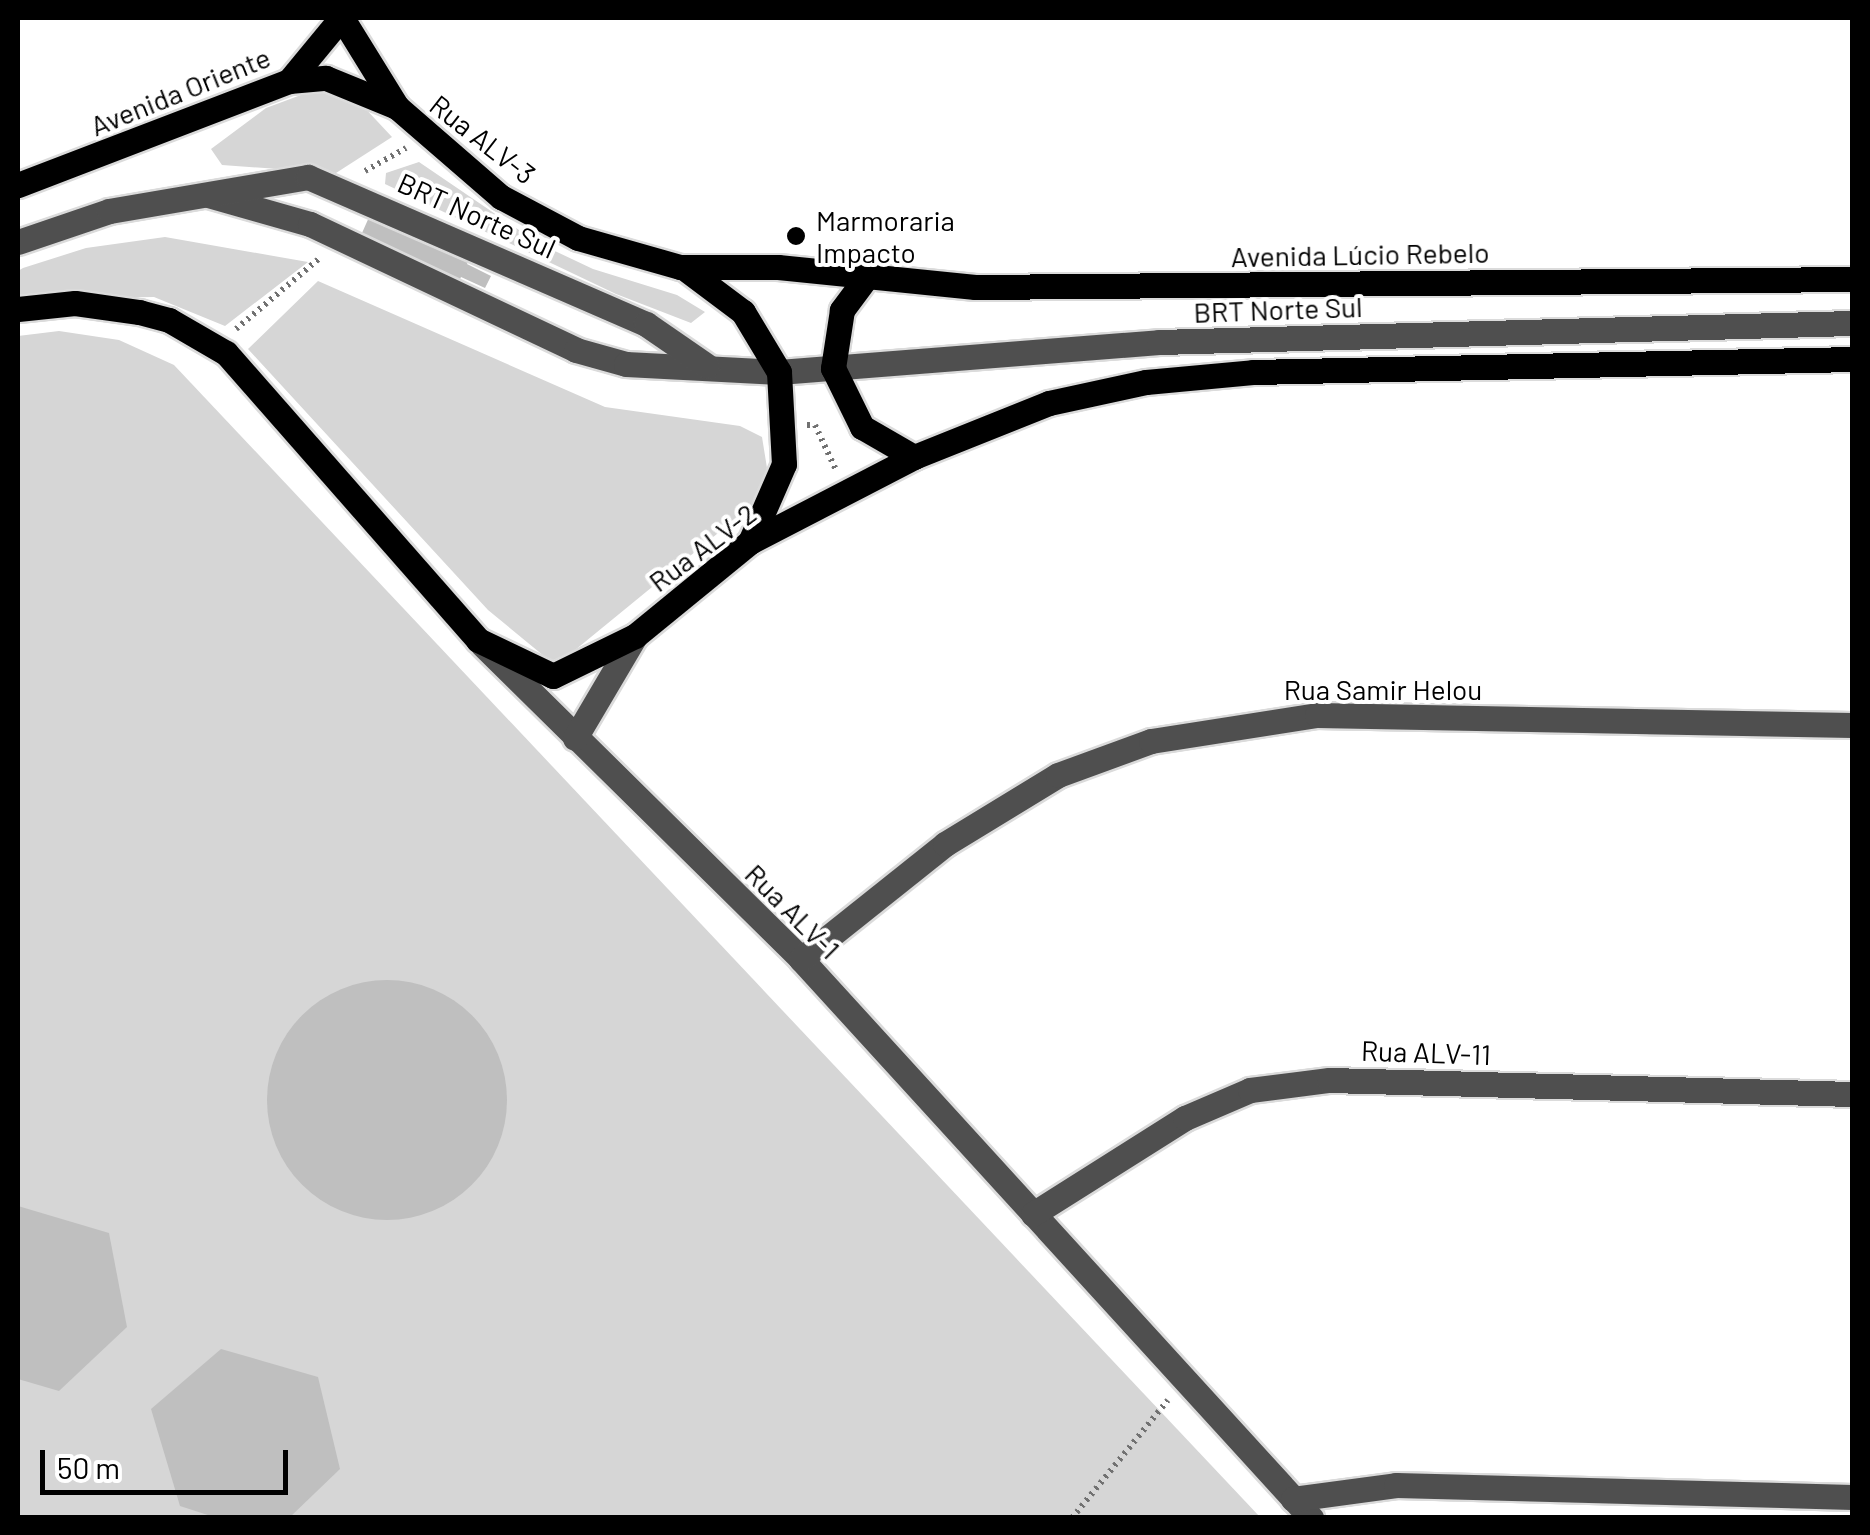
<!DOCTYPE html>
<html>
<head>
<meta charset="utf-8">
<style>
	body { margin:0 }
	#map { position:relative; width:1870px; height:1535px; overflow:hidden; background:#fff; font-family:Barlow,sans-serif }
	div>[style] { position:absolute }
	.green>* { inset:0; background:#d6d6d6 }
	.building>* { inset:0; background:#bfbfbf }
	.round { border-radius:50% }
	.path>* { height:6px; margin-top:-3px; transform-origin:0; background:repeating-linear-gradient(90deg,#717171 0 2.5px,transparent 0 7.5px) }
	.roads { filter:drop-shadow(2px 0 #dbdbdb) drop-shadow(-2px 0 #dbdbdb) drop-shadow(0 2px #dbdbdb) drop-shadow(0 -2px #dbdbdb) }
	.minor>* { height:25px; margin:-12.5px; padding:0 12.5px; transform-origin:12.5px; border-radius:12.5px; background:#4f4f4f }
	.major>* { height:25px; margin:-12.5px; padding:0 12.5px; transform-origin:12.5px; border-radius:12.5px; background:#000 }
	.dots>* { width:28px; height:28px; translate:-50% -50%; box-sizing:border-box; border:5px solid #fff; border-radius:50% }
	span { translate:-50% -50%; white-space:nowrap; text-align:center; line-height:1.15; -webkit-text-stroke:8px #fff; paint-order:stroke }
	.street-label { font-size:28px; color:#000 }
	.poi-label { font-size:28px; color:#000 }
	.left { translate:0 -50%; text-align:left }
	.frame { position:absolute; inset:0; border:20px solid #000; pointer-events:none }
	.scale { position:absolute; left:40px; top:1450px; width:248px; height:45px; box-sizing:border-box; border:5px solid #000; border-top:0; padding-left:12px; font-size:30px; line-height:35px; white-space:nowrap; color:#000; -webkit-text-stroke:8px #fff; paint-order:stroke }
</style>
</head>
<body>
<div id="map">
	<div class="green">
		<div style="clip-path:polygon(317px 89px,362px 105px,392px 137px,336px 173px,222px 165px,211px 149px,266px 108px)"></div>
		<div style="clip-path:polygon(419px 162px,538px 243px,593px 269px,677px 295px,705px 312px,691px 323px,616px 294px,385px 184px,386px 173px)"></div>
		<div style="clip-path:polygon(165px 237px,308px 262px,225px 326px,154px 297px,18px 299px,18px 271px,23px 268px,86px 248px)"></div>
		<div style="clip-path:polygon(318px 281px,605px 407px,740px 426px,762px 437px,767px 468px,756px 502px,569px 655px,550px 661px,488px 610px,248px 349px)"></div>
		<div style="clip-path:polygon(59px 331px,119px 340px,174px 365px,1260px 1517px,18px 1517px,18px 336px)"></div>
	</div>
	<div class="building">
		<div style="clip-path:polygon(374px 206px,473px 252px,467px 264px,491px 276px,485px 288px,461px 277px,456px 288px,358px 242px)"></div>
		<div class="round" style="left:267px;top:980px;width:240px;height:240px"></div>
		<div style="clip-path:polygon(18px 1206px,109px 1233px,127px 1327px,59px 1391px,18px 1379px)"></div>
		<div style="clip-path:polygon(221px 1349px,318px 1377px,340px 1469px,289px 1518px,217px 1518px,180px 1506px,151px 1409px)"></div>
	</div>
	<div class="path">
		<div style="left:365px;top:171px;width:47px;rotate:-29.3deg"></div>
		<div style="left:236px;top:329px;width:111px;rotate:-40.3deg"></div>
		<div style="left:807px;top:425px;width:8px"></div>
		<div style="left:815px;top:425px;width:50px;rotate:65deg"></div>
		<div style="left:1072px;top:1518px;width:152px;rotate:-50.9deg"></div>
	</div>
	<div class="roads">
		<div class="minor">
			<div style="left:208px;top:195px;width:106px;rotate:15.9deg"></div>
			<div style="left:310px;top:224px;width:294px;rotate:25.3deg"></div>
			<div style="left:576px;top:350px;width:52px;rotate:15.6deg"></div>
			<div style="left:626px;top:364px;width:153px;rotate:3deg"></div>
			<div style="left:779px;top:372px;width:381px;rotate:-4.5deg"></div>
			<div style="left:1159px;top:342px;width:693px;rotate:-1.57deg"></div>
			<div style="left:18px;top:242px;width:96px;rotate:-18.8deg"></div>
			<div style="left:109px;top:211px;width:202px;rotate:-9.7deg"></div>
			<div style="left:308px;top:177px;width:369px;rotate:23.5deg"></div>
			<div style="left:646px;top:324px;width:74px;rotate:34.5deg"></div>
			<div style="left:482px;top:644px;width:448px;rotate:44.6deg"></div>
			<div style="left:801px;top:959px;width:757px;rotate:47.62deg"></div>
			<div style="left:575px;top:738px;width:118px;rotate:-59.5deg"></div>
			<div style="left:801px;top:959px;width:184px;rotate:-38.6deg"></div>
			<div style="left:945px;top:844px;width:132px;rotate:-31.4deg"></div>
			<div style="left:1058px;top:775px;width:99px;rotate:-20.1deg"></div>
			<div style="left:1151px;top:741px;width:168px;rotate:-8.9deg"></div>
			<div style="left:1317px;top:715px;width:535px;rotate:1.07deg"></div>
			<div style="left:1033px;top:1214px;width:180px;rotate:-32.3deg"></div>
			<div style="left:1185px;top:1118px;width:71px;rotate:-23.3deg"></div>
			<div style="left:1250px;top:1090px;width:80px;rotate:-7.2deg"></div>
			<div style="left:1329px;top:1080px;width:523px;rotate:1.53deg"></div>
			<div style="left:1293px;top:1499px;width:104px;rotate:-7.7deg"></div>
			<div style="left:1396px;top:1485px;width:456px;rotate:1.5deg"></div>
		</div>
		<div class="major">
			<div style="left:342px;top:18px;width:105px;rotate:58.3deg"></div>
			<div style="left:397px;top:107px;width:138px;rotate:40.9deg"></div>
			<div style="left:501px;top:197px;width:87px;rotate:28deg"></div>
			<div style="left:578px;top:238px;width:106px;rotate:15.9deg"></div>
			<div style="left:680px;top:267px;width:98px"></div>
			<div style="left:778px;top:267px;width:198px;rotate:5.8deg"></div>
			<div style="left:975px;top:287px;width:877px;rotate:-0.52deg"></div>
			<div style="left:289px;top:81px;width:37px;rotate:-5deg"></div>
			<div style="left:326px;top:78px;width:77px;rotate:22.2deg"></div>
			<div style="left:18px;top:185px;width:290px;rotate:-21deg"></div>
			<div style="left:289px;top:81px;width:82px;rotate:-50.5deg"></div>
			<div style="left:687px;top:270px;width:70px;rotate:36.9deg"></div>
			<div style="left:743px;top:312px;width:70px;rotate:59deg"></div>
			<div style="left:779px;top:372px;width:92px;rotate:86.9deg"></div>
			<div style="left:784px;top:464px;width:85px;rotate:113.6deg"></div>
			<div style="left:868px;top:275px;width:44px;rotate:126.6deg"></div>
			<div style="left:842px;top:310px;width:59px;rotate:98.8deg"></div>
			<div style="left:833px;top:368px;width:66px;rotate:63.8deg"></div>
			<div style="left:862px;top:427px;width:60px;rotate:30deg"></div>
			<div style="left:18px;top:309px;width:57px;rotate:-6deg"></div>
			<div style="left:75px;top:303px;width:65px;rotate:8deg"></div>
			<div style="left:139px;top:312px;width:31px;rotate:15deg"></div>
			<div style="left:169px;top:320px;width:66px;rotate:30.1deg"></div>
			<div style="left:226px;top:353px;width:382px;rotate:48.7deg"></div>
			<div style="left:478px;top:640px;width:83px;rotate:25.6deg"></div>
			<div style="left:553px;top:676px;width:91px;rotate:-26deg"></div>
			<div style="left:635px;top:636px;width:149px;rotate:-39.3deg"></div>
			<div style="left:750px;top:542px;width:185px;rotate:-27.4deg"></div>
			<div style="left:914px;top:457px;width:145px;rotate:-21.8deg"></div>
			<div style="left:1049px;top:403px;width:99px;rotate:-12.2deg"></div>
			<div style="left:1146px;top:382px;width:107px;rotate:-5.3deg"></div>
			<div style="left:1253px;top:372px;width:599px;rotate:-1.24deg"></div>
		</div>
	</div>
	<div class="dots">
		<div style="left:796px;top:236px;background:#000"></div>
	</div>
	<div class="street-label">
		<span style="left:180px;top:91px;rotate:-22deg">Avenida Oriente</span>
		<span style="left:483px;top:139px;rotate:38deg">Rua ALV-3</span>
		<span style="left:477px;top:215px;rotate:24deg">BRT Norte Sul</span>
		<span style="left:1360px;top:254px;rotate:-1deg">Avenida Lúcio Rebelo</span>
		<span style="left:1278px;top:309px;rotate:-2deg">BRT Norte Sul</span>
		<span style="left:702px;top:547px;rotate:-37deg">Rua ALV-2</span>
		<span style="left:1383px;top:689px">Rua Samir Helou</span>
		<span style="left:793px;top:911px;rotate:45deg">Rua ALV-1</span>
		<span style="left:1426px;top:1052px;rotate:2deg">Rua ALV-11</span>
	</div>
	<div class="poi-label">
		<span class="left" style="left:816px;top:236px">Marmoraria<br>Impacto</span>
	</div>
	<div class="frame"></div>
	<div class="scale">50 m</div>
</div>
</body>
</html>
